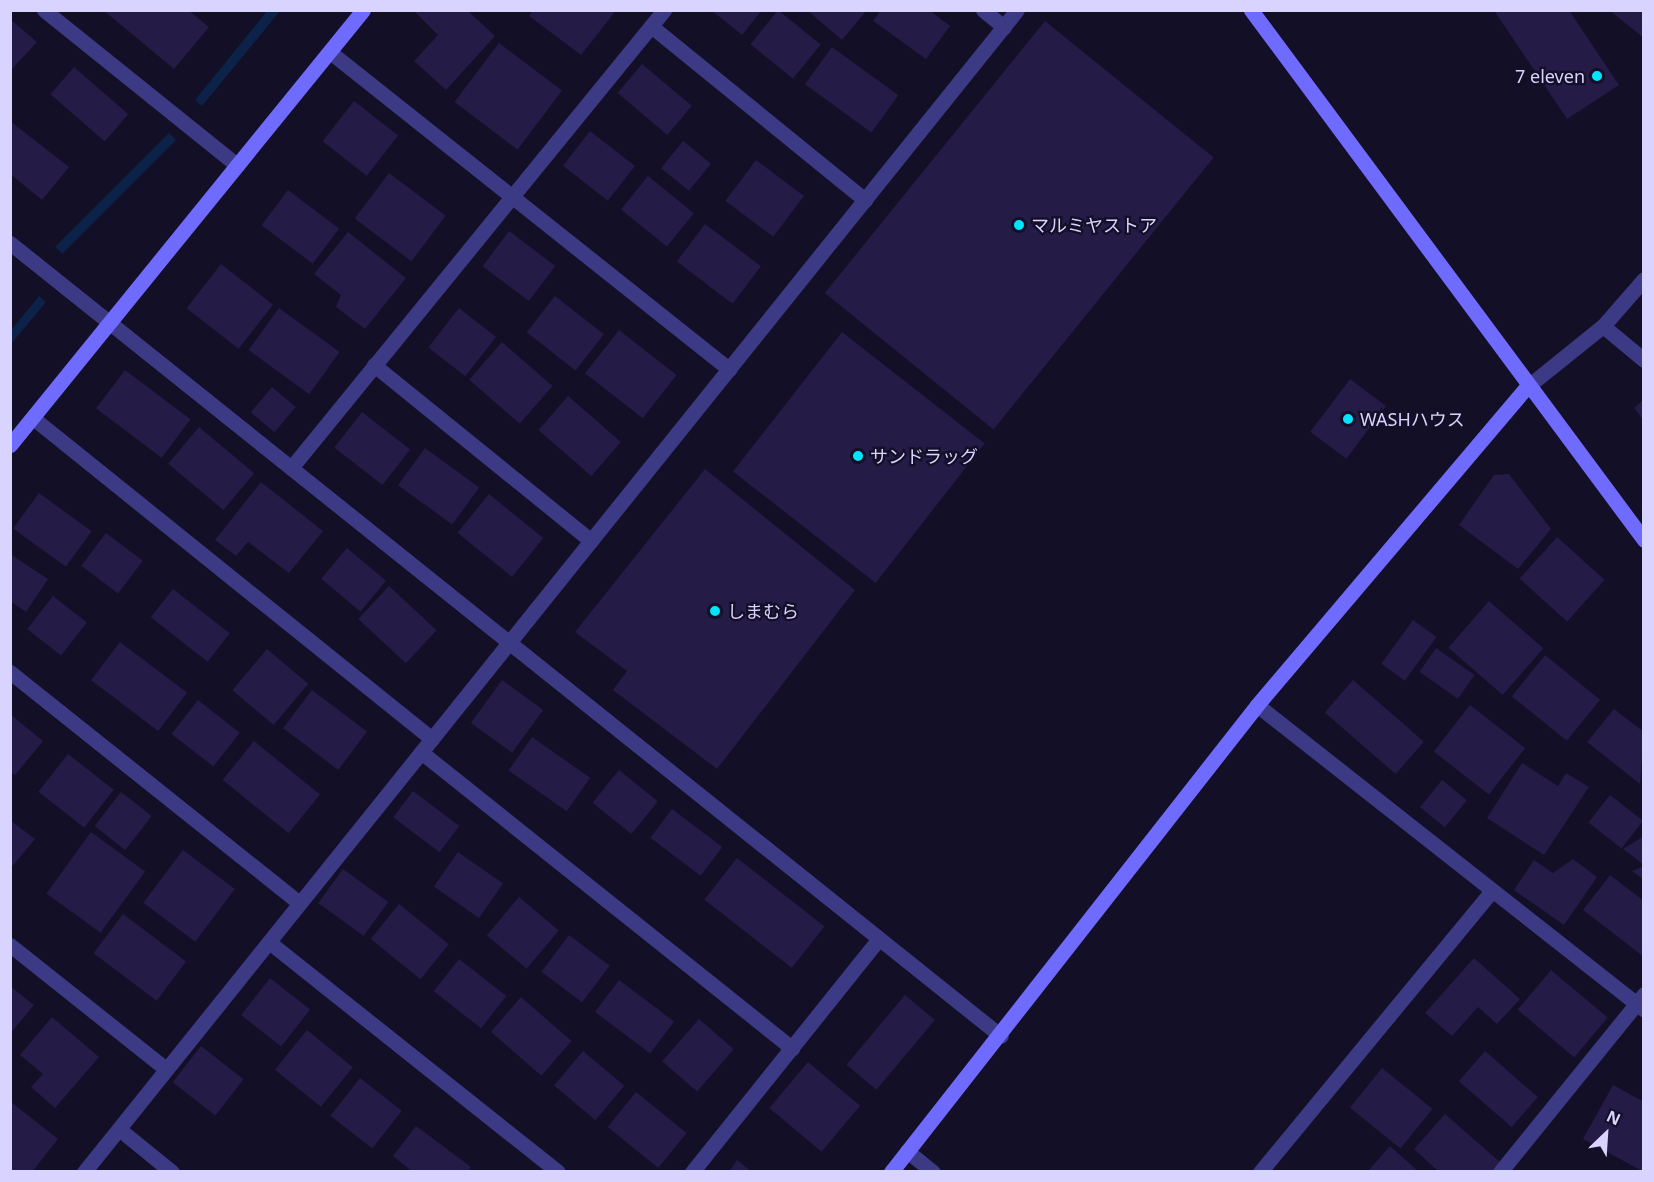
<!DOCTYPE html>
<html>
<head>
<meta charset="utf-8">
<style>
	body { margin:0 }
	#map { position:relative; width:1654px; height:1182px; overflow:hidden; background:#130f26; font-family:"Noto Sans","Noto Sans JP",sans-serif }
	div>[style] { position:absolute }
	.water>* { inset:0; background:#0c2248; transform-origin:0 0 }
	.building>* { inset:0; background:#241b47; transform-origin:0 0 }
	.street>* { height:15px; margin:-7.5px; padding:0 7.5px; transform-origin:7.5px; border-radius:7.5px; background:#3d3a85 }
	.secondary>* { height:15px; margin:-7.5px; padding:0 7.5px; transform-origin:7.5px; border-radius:7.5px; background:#6f6bff }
	.dots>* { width:16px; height:16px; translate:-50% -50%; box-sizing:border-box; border:3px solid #130f26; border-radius:50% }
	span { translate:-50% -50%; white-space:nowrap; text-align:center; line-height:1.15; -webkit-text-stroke:4.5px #130f26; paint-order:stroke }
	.poi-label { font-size:18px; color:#d9d4ff }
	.right { translate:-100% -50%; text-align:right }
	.left { translate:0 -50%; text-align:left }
	.frame { position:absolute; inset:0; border:12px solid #d9d4ff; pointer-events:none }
	.north { position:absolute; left:1576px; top:1104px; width:60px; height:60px; -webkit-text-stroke:4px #130f26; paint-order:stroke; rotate:25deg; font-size:16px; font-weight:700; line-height:24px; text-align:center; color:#d9d4ff }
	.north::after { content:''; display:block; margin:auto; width:21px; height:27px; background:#d9d4ff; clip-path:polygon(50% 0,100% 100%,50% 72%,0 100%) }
</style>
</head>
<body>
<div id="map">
	<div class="water">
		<div style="clip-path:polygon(267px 11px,280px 11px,202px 106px,195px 100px)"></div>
		<div style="left:169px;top:133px;width:10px;height:161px;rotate:45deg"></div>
		<div style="clip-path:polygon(39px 296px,46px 302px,11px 344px,11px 330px)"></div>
	</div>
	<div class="building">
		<div style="clip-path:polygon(103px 10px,188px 10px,209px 27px,174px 69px)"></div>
		<div style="clip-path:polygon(413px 10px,467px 10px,495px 36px,446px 90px,414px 61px,438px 35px)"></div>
		<div style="clip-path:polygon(533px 10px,611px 10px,614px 13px,581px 55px,529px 16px)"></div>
		<div style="clip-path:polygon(711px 10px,762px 10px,742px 35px)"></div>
		<div style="left:778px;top:10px;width:55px;height:44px;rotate:39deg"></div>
		<div style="clip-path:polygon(807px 10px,867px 10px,842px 40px)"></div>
		<div style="clip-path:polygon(881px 10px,929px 10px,950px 26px,926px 59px,873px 21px)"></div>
		<div style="clip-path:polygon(1569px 10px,1619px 85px,1567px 119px,1495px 12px)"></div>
		<div style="clip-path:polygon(1609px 10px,1644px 10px,1644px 38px)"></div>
		<div style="clip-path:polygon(10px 19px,37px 42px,10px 71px)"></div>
		<div style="left:1045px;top:21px;width:217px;height:350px;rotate:39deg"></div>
		<div style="left:499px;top:43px;width:79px;height:74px;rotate:37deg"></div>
		<div style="left:832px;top:47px;width:82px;height:46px;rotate:36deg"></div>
		<div style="left:642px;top:64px;width:65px;height:38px;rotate:40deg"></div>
		<div style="left:74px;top:67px;width:72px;height:36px;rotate:41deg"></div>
		<div style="left:354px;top:101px;width:56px;height:51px;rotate:38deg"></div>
		<div style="clip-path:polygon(10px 121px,69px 167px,42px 200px,10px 174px)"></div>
		<div style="left:590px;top:131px;width:57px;height:44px;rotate:38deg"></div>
		<div style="left:683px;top:141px;width:36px;height:35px;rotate:39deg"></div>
		<div style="left:756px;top:160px;width:60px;height:51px;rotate:37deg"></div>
		<div style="left:389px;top:173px;width:71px;height:57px;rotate:37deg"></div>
		<div style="left:648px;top:176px;width:59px;height:43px;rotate:39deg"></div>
		<div style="left:288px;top:190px;width:64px;height:44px;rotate:37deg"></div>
		<div style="left:705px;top:224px;width:70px;height:47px;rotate:37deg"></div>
		<div style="left:509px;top:231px;width:58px;height:44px;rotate:37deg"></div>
		<div style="clip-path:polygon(348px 232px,406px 278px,365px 329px,336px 307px,341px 295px,314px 274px)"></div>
		<div style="left:221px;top:264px;width:66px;height:56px;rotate:38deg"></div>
		<div style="left:555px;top:296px;width:62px;height:46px;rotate:38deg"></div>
		<div style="left:279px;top:308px;width:75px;height:52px;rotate:36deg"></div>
		<div style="left:459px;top:308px;width:47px;height:50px;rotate:38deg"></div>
		<div style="left:619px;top:330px;width:73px;height:55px;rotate:38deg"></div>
		<div style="left:842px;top:332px;width:181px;height:177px;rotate:38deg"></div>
		<div style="left:502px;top:342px;width:67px;height:50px;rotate:41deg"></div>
		<div style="left:125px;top:370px;width:82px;height:48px;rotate:37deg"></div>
		<div style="left:1350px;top:379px;width:45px;height:66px;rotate:37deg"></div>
		<div style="left:272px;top:387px;width:31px;height:33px;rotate:40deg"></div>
		<div style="left:568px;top:396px;width:70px;height:45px;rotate:41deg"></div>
		<div style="clip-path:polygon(1644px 399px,1644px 421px,1634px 408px)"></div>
		<div style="left:362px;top:412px;width:61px;height:45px;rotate:38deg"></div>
		<div style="left:199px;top:427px;width:72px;height:48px;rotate:40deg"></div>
		<div style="left:425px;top:448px;width:67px;height:46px;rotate:36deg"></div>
		<div style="clip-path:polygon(705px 469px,855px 590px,717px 769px,613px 690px,627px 671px,575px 632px)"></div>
		<div style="clip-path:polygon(1509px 474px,1551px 529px,1518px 569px,1459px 525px,1494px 475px)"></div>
		<div style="clip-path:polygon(261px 482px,323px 531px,289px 573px,248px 542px,236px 556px,215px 540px)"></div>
		<div style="left:39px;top:493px;width:65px;height:44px;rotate:36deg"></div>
		<div style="left:489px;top:494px;width:70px;height:50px;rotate:39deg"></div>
		<div style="left:106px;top:533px;width:46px;height:41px;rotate:37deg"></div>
		<div style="left:1557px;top:537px;width:64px;height:56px;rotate:42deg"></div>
		<div style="left:347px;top:548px;width:51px;height:40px;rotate:40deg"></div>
		<div style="clip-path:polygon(10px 554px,48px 579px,26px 612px,10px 601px)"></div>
		<div style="left:389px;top:586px;width:65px;height:45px;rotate:43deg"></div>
		<div style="left:173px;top:589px;width:72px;height:36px;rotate:38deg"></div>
		<div style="left:53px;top:596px;width:43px;height:42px;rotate:38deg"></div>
		<div style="left:1489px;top:601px;width:72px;height:62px;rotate:41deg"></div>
		<div style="left:1413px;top:620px;width:29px;height:54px;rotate:36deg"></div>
		<div style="left:120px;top:642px;width:84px;height:48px;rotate:37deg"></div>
		<div style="left:1436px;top:648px;width:47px;height:29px;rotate:35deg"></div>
		<div style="left:267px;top:649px;width:54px;height:54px;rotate:40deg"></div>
		<div style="left:1545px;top:655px;width:71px;height:53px;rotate:39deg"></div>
		<div style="left:502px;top:680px;width:51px;height:53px;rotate:36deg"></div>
		<div style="left:1353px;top:680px;width:94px;height:43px;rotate:41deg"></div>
		<div style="left:312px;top:690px;width:69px;height:48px;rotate:37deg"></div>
		<div style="left:198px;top:700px;width:53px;height:43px;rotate:38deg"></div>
		<div style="left:1470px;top:705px;width:70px;height:59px;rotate:38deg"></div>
		<div style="clip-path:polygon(1614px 709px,1644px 732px,1640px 784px,1587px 742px)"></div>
		<div style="clip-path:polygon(10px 714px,43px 741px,15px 775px,10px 771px)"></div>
		<div style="left:532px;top:737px;width:71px;height:41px;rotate:35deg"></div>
		<div style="left:254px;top:741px;width:85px;height:50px;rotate:39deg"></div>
		<div style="left:68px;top:754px;width:58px;height:48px;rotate:38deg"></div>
		<div style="clip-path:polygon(1522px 763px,1558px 786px,1566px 773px,1589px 787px,1544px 855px,1487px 818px)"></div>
		<div style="left:619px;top:770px;width:50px;height:42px;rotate:39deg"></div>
		<div style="left:1442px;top:780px;width:32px;height:35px;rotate:39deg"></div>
		<div style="left:413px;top:791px;width:58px;height:33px;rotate:37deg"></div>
		<div style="left:121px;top:792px;width:39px;height:43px;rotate:38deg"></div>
		<div style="left:1610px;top:795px;width:42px;height:35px;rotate:38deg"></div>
		<div style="left:672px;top:809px;width:63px;height:36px;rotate:37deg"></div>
		<div style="clip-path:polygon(10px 820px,35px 839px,10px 869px)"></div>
		<div style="left:91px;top:832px;width:67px;height:76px;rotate:36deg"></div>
		<div style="clip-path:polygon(1644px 836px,1644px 865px,1623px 849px)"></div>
		<div style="left:183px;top:850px;width:65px;height:66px;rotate:37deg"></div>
		<div style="left:458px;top:852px;width:55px;height:42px;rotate:35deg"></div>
		<div style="left:737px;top:858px;width:111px;height:53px;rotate:38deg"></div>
		<div style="clip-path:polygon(1573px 859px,1597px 877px,1564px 925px,1514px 890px,1534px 860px,1553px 873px)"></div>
		<div style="clip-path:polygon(1644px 866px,1644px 880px,1632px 871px)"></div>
		<div style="left:343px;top:869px;width:56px;height:42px;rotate:36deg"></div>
		<div style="clip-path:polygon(1610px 875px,1644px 901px,1644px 957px,1583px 910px)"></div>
		<div style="left:519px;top:897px;width:52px;height:50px;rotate:40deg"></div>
		<div style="left:399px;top:904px;width:64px;height:45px;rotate:39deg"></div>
		<div style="left:123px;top:914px;width:79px;height:49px;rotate:37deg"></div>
		<div style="left:569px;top:935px;width:51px;height:46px;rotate:37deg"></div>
		<div style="clip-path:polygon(1474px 958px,1520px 999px,1497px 1024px,1478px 1007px,1452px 1036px,1425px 1013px)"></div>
		<div style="left:459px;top:959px;width:60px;height:41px;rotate:38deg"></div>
		<div style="left:1551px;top:970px;width:74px;height:52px;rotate:40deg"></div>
		<div style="left:270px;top:978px;width:51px;height:47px;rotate:38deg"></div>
		<div style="left:619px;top:980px;width:69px;height:40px;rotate:37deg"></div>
		<div style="clip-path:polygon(10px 986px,34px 1005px,10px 1034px)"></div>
		<div style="left:905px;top:995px;width:39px;height:91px;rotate:40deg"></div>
		<div style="left:521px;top:997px;width:67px;height:46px;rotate:41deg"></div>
		<div style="clip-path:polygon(52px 1017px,99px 1057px,55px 1108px,31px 1087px,43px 1074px,20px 1055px)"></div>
		<div style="left:699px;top:1019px;width:46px;height:56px;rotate:41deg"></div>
		<div style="left:307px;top:1030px;width:59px;height:51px;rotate:39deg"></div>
		<div style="left:201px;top:1046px;width:54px;height:46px;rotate:38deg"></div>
		<div style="left:583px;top:1051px;width:54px;height:45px;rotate:40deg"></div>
		<div style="left:1485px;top:1051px;width:70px;height:40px;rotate:41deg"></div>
		<div style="left:808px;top:1062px;width:68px;height:60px;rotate:40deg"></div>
		<div style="left:1382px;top:1068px;width:65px;height:51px;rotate:39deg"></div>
		<div style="left:360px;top:1078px;width:53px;height:48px;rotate:38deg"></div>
		<div style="clip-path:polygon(1613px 1085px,1644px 1102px,1644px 1172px,1583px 1139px)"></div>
		<div style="left:636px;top:1092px;width:65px;height:45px;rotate:39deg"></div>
		<div style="clip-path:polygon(10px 1101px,58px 1139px,32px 1172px,10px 1172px)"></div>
		<div style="clip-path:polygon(1445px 1114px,1500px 1162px,1492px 1172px,1439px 1172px,1414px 1149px)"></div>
		<div style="clip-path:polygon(416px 1126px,471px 1167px,468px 1172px,413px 1172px,393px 1156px)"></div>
		<div style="clip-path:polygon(1390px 1146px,1419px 1172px,1367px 1172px)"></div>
		<div style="clip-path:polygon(737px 1160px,752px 1172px,729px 1172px)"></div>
	</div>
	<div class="street">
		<div style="left:44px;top:10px;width:248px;rotate:38.8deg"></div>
		<div style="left:983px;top:10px;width:27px;rotate:39deg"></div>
		<div style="left:651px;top:26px;width:276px;rotate:39.1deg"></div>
		<div style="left:330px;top:52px;width:510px;rotate:38.47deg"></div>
		<div style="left:10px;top:243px;width:1269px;rotate:38.67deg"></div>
		<div style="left:1603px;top:326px;width:53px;rotate:39.7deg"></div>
		<div style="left:374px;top:365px;width:279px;rotate:39deg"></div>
		<div style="left:1527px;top:387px;width:97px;rotate:-38.8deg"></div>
		<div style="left:1603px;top:326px;width:62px;rotate:-48.9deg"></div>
		<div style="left:33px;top:418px;width:512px;rotate:38.82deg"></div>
		<div style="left:291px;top:468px;width:591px;rotate:-50.84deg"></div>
		<div style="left:10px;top:672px;width:370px;rotate:38.6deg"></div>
		<div style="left:1257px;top:705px;width:493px;rotate:38.2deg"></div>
		<div style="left:421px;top:752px;width:475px;rotate:38.6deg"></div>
		<div style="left:269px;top:942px;width:369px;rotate:38.5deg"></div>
		<div style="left:10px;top:945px;width:199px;rotate:38.5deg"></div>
		<div style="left:119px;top:1129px;width:68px;rotate:39.1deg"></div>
		<div style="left:907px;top:1151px;width:33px;rotate:39deg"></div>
		<div style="left:84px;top:1172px;width:1490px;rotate:-51.24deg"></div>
		<div style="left:692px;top:1172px;width:299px;rotate:-51.3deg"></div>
		<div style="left:1260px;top:1172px;width:363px;rotate:-50.5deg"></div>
		<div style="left:1500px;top:1172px;width:229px;rotate:-51deg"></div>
	</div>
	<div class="secondary">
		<div style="left:1251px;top:10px;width:660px;rotate:53.44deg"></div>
		<div style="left:10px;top:445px;width:560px;rotate:-50.94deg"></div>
		<div style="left:891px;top:1172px;width:593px;rotate:-51.91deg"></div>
		<div style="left:1257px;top:705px;width:417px;rotate:-49.7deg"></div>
	</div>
	<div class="dots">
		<div style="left:1597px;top:76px;background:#00e5ff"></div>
		<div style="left:1019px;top:225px;background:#00e5ff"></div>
		<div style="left:1348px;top:419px;background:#00e5ff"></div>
		<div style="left:858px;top:456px;background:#00e5ff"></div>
		<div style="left:715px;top:611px;background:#00e5ff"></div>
	</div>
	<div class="poi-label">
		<span class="right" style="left:1585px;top:76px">7 eleven</span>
		<span class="left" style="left:1031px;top:225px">マルミヤストア</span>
		<span class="left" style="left:1360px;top:419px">WASHハウス</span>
		<span class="left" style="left:870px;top:456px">サンドラッグ</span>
		<span class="left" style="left:727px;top:611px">しまむら</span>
	</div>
	<div class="frame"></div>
	<div class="north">N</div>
</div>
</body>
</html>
